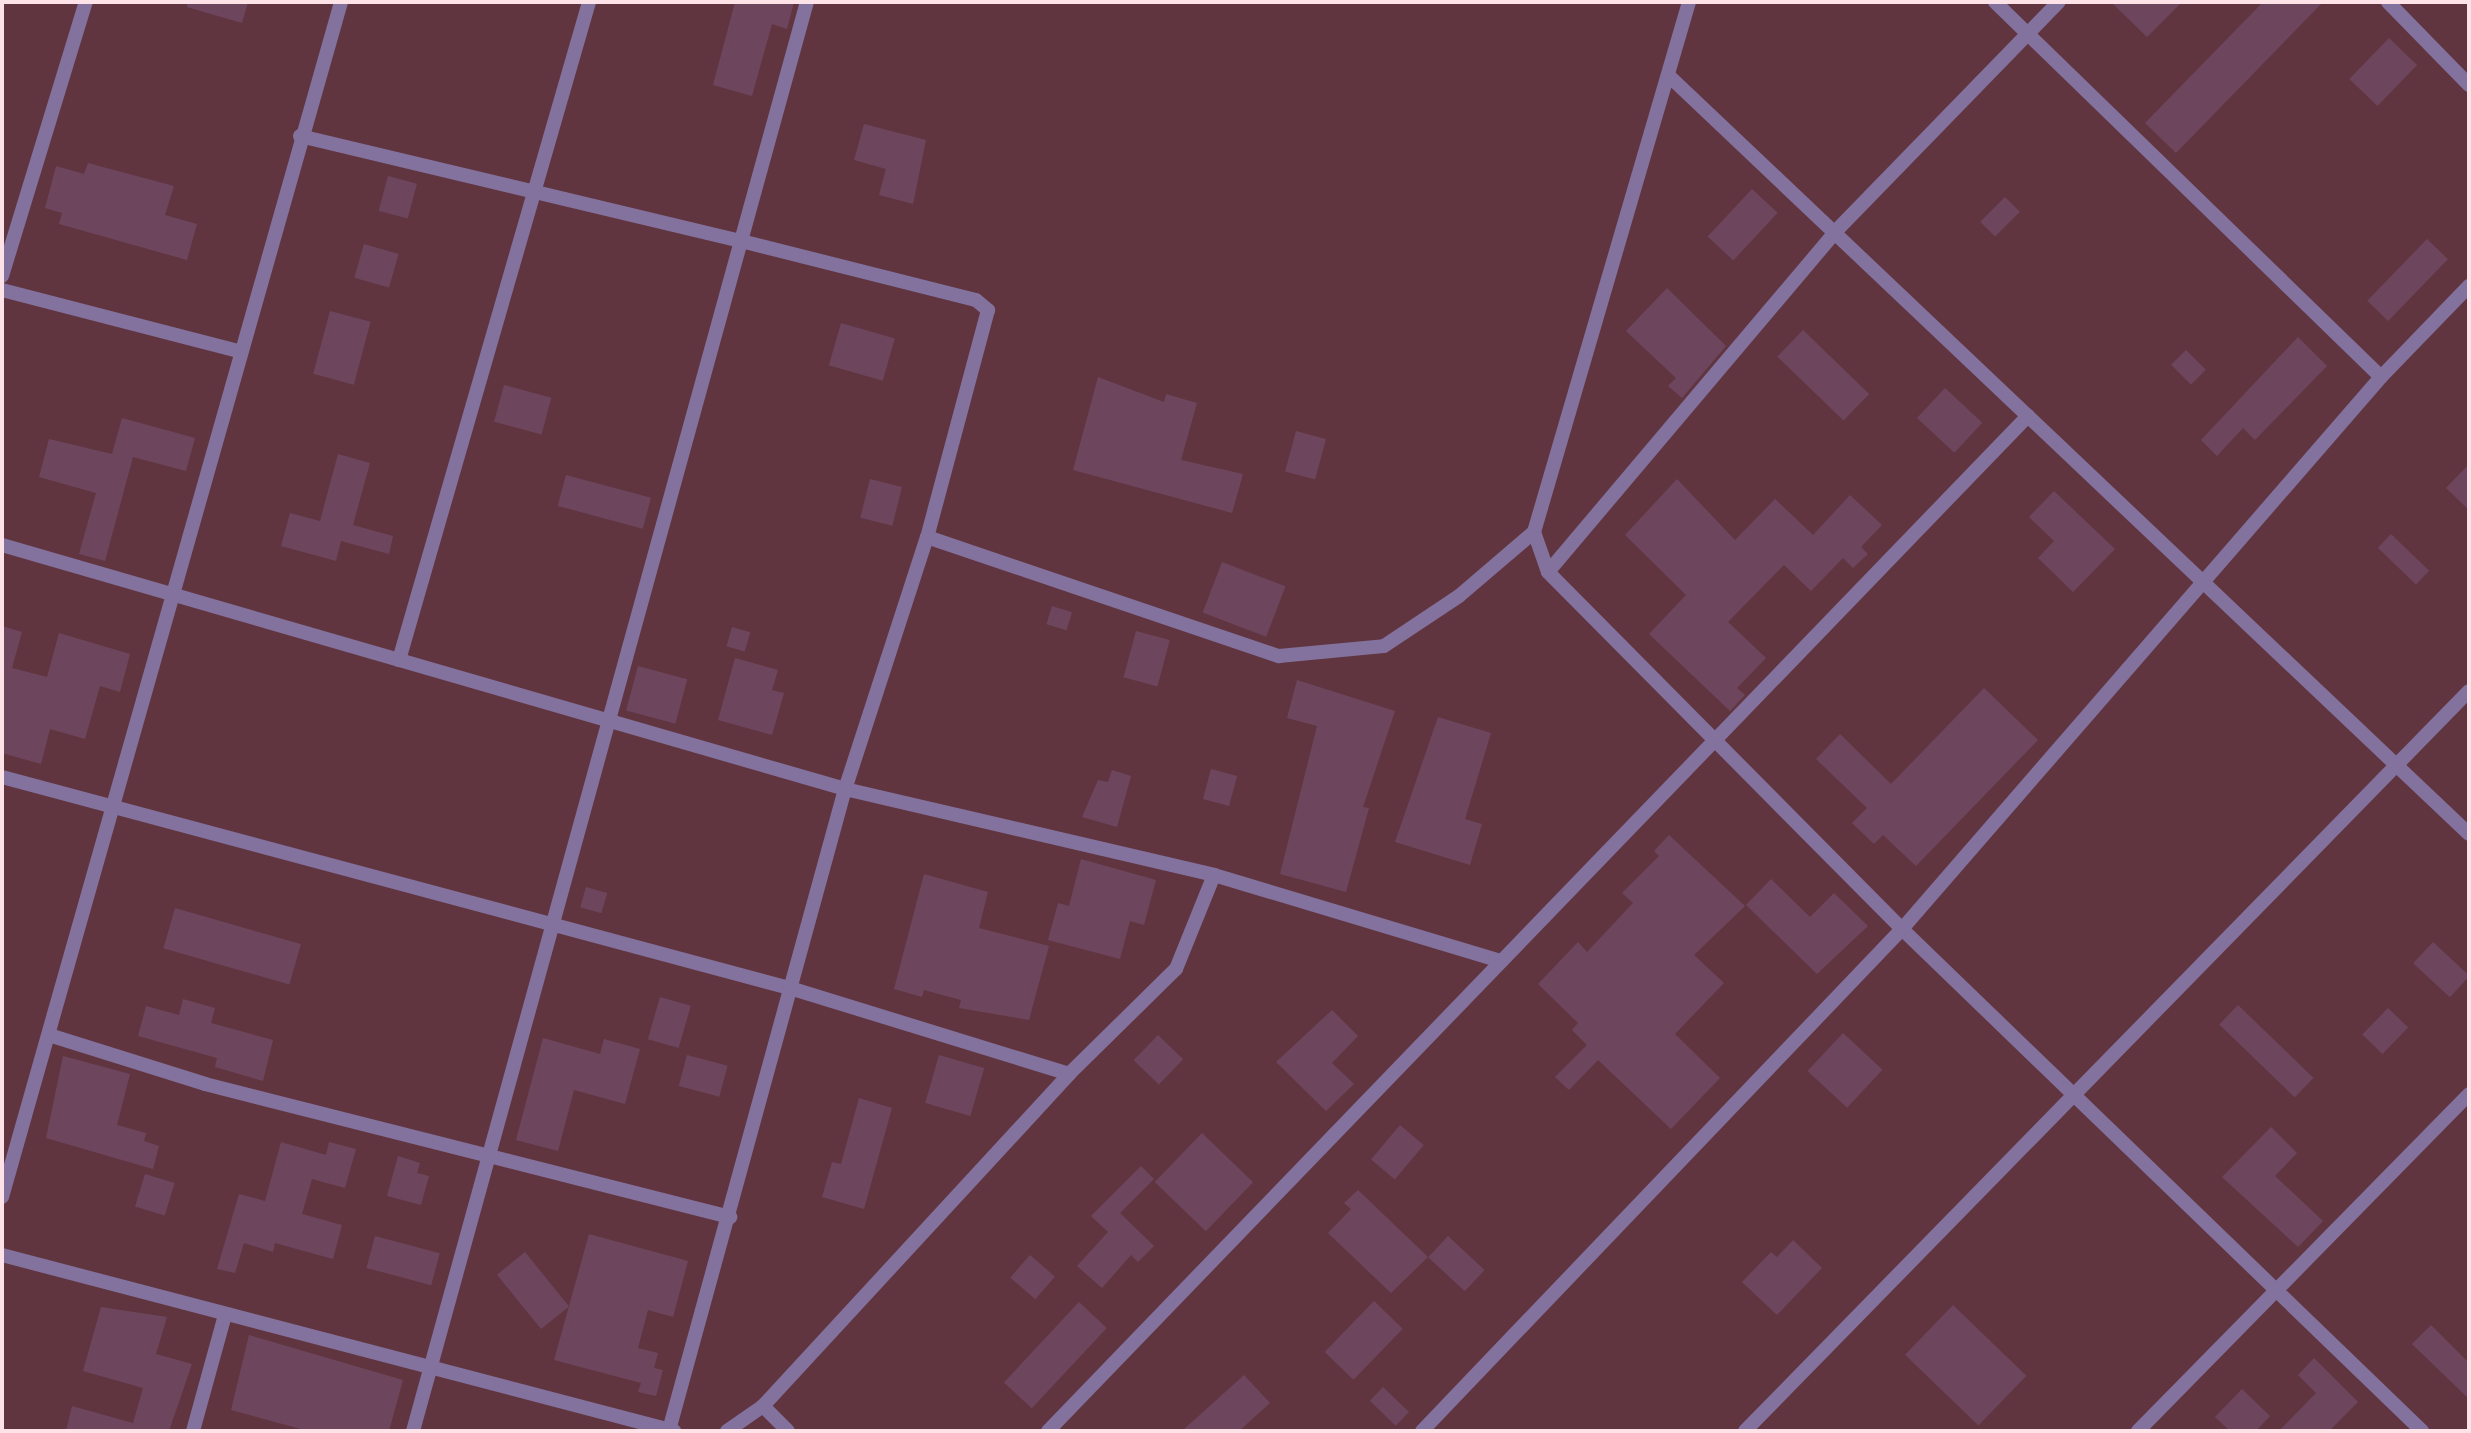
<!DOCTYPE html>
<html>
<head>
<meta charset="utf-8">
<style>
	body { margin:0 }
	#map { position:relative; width:2471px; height:1433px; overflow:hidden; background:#603540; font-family:"Noto Sans",sans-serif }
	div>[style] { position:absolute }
	.building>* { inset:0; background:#6d465d; transform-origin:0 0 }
	.street>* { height:14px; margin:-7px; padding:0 7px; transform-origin:7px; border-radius:7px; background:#84729e }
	span { translate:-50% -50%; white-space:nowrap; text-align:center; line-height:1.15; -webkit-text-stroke:6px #603540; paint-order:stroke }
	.frame { position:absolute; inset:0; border:4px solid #fde2e8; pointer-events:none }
</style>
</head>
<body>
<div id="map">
	<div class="building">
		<div style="clip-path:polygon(187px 2px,248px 2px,242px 23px,187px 7px)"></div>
		<div style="clip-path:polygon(735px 2px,794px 2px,787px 29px,772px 24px,752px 96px,713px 85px)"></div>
		<div style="clip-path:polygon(2111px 2px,2182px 2px,2147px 37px)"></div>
		<div style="clip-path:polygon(2263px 2px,2323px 2px,2176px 153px,2145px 123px)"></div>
		<div style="left:2389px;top:38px;width:39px;height:57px;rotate:44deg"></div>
		<div style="clip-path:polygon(864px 124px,926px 140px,913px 204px,879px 195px,886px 169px,854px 160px)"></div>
		<div style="clip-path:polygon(88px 163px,174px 186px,165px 215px,197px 224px,187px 260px,59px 224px,62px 213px,45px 208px,56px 166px,84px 174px)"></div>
		<div style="left:388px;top:176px;width:30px;height:36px;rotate:15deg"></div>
		<div style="left:1752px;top:189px;width:35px;height:65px;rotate:43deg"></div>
		<div style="left:2005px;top:197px;width:21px;height:35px;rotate:45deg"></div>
		<div style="left:2427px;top:239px;width:29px;height:86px;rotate:44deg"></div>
		<div style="left:364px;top:244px;width:36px;height:35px;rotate:16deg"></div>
		<div style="clip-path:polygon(1667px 288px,1726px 346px,1682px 398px,1668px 386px,1676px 378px,1626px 331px)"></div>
		<div style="left:330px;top:311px;width:42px;height:65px;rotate:15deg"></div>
		<div style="left:841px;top:323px;width:56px;height:44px;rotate:16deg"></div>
		<div style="left:1803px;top:330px;width:92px;height:37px;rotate:44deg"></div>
		<div style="clip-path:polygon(2298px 337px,2327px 366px,2255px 440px,2243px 428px,2217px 456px,2201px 440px)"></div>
		<div style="left:2186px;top:350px;width:28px;height:21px;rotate:45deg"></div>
		<div style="clip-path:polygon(1098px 377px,1164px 402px,1166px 394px,1197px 403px,1181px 460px,1243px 474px,1232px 513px,1073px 470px)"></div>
		<div style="left:504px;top:385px;width:49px;height:38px;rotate:15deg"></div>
		<div style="left:1945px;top:388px;width:51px;height:41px;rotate:43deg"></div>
		<div style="clip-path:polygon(122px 418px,195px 438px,186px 471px,133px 457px,105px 561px,79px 554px,96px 493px,39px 477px,49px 439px,112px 454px)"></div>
		<div style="left:1296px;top:431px;width:31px;height:42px;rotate:15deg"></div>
		<div style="clip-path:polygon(338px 454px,370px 463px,353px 525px,393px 536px,389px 554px,341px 541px,336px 561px,281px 546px,290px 513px,320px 521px)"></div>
		<div style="clip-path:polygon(2469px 464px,2469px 510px,2446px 488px)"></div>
		<div style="left:566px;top:475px;width:88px;height:32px;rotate:15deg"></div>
		<div style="left:870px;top:479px;width:33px;height:40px;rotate:14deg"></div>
		<div style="clip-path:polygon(1677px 479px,1735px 540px,1775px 499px,1813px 535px,1850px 495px,1882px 525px,1861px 547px,1868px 554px,1853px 568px,1843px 558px,1811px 591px,1784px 565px,1728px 622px,1766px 658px,1737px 688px,1745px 695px,1730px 711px,1649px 634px,1686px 595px,1625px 535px)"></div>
		<div style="clip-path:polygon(2054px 491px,2115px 549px,2073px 592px,2038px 558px,2054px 541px,2029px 517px)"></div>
		<div style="left:2391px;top:534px;width:53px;height:19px;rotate:44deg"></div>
		<div style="left:1222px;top:562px;width:68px;height:54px;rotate:21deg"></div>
		<div style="left:1052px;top:606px;width:21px;height:19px;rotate:17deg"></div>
		<div style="clip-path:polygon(2px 626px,22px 632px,12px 668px,47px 677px,59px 633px,130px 654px,120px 692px,100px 686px,85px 739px,50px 729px,41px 764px,2px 753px)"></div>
		<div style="left:732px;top:627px;width:19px;height:20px;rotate:16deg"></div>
		<div style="left:1136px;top:631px;width:35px;height:48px;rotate:15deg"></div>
		<div style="clip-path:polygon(735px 658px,778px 670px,772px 690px,784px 693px,772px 735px,718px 720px)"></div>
		<div style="left:638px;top:666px;width:51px;height:46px;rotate:15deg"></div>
		<div style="clip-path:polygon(1297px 680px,1395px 711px,1363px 807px,1369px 808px,1346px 892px,1280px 874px,1317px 726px,1287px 718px)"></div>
		<div style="clip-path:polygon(1984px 688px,2038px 740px,1916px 866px,1883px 835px,1874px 844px,1852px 823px,1867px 808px,1816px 759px,1840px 734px,1891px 784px)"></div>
		<div style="clip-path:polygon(1438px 717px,1491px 733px,1465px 819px,1482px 824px,1470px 865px,1395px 842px)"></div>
		<div style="left:1211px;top:769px;width:27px;height:31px;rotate:15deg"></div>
		<div style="clip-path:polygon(1112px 770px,1131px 776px,1117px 827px,1082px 817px,1098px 780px,1108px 782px)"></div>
		<div style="clip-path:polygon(1669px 835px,1745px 906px,1694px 955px,1724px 983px,1675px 1034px,1720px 1078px,1671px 1129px,1598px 1060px,1569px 1090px,1555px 1077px,1587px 1045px,1572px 1030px,1578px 1023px,1538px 984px,1578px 942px,1587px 952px,1633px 903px,1622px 893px,1659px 856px,1654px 851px)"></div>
		<div style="clip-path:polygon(1081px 859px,1156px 880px,1144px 925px,1130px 921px,1120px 959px,1048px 940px,1058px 903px,1069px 906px)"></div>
		<div style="clip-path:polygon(924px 874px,988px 892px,979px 928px,1049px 946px,1029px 1020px,959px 1008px,961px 1000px,924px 990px,922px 997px,894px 989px)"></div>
		<div style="clip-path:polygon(1771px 879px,1810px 917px,1834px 893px,1868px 926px,1817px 974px,1746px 905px)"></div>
		<div style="left:586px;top:887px;width:22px;height:21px;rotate:16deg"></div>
		<div style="left:175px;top:908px;width:131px;height:42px;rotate:16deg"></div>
		<div style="left:2433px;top:942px;width:50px;height:29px;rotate:43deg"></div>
		<div style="left:660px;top:997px;width:32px;height:44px;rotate:16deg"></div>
		<div style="clip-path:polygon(183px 999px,215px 1008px,211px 1023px,273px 1040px,263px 1081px,215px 1067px,217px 1058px,138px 1036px,146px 1006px,179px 1015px)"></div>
		<div style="left:2238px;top:1005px;width:105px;height:27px;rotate:44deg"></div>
		<div style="left:2388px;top:1008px;width:28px;height:37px;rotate:44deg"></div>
		<div style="clip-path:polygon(1332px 1010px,1358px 1036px,1332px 1063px,1354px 1084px,1326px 1111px,1276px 1062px)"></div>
		<div style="left:1843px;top:1033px;width:54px;height:52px;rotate:43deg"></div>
		<div style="left:1158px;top:1035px;width:35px;height:35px;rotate:44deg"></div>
		<div style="clip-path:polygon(543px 1038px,600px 1054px,604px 1039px,640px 1049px,625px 1104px,574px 1090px,558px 1151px,516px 1140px)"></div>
		<div style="left:687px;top:1055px;width:42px;height:32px;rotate:15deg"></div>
		<div style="left:939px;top:1055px;width:47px;height:50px;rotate:16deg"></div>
		<div style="clip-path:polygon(63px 1056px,130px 1074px,117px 1125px,146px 1133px,144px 1141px,159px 1146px,153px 1169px,46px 1138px)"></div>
		<div style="clip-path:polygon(859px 1098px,892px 1108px,864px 1209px,822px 1197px,832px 1162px,841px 1164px)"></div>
		<div style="left:1400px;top:1125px;width:31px;height:45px;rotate:40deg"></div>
		<div style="clip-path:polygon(2271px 1127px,2297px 1153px,2275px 1176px,2323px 1221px,2298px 1247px,2222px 1177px)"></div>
		<div style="left:1202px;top:1133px;width:71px;height:68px;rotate:44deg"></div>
		<div style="clip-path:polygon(281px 1142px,326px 1155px,329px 1142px,356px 1149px,345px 1188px,312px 1179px,302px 1214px,342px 1225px,333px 1259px,275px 1243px,273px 1252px,244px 1243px,235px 1273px,217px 1269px,239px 1194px,265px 1201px)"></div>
		<div style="clip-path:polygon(398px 1156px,420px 1163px,417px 1173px,429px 1176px,421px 1205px,387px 1196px)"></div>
		<div style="clip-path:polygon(1141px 1166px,1154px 1179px,1120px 1213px,1154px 1246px,1138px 1262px,1131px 1255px,1102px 1288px,1077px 1266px,1108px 1232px,1091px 1216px)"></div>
		<div style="left:145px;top:1174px;width:31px;height:34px;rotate:17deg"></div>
		<div style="clip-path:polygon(1358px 1190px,1428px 1257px,1391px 1293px,1328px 1233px,1351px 1209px,1344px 1203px)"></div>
		<div style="clip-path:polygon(589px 1234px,688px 1261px,673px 1317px,648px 1310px,638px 1348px,658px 1353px,654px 1368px,663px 1370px,656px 1396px,638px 1392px,641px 1383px,554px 1360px)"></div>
		<div style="left:375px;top:1236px;width:67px;height:33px;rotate:15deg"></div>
		<div style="left:1448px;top:1236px;width:50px;height:29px;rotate:43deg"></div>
		<div style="clip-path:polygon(1793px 1240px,1822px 1268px,1777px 1315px,1742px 1282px,1771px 1252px,1777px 1257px)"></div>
		<div style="left:525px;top:1252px;width:70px;height:36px;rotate:51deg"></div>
		<div style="left:1030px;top:1255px;width:33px;height:30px;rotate:41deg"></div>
		<div style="left:1374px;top:1301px;width:40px;height:71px;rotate:44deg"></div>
		<div style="left:1079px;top:1302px;width:38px;height:110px;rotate:43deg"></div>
		<div style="left:1953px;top:1305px;width:102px;height:69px;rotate:44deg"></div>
		<div style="clip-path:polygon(101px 1307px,167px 1317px,156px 1354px,192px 1364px,169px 1431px,66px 1431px,72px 1406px,133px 1423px,143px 1388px,83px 1371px)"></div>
		<div style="clip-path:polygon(2431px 1325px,2469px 1363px,2469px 1399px,2412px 1344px)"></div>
		<div style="clip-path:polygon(249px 1335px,403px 1380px,389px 1431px,308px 1431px,231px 1410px)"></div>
		<div style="clip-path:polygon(2314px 1358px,2358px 1402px,2329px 1431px,2279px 1431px,2316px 1393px,2298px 1375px)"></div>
		<div style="clip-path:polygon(1244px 1375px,1270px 1403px,1239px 1431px,1182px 1431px)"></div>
		<div style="left:1383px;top:1387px;width:36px;height:19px;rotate:44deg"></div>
		<div style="clip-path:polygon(2242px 1389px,2270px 1416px,2256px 1431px,2230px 1431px,2215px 1417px)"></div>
	</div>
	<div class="street">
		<div style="left:1689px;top:2px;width:552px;rotate:106.3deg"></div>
		<div style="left:1534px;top:532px;width:42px;rotate:70.7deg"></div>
		<div style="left:1548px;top:572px;width:503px;rotate:45.24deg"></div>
		<div style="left:1902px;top:929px;width:723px;rotate:43.99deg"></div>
		<div style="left:1995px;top:2px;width:538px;rotate:44.17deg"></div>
		<div style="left:2388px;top:2px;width:116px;rotate:45.7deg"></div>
		<div style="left:1668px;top:75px;width:1103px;rotate:43.46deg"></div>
		<div style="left:300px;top:136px;width:453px;rotate:13.4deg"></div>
		<div style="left:741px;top:241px;width:242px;rotate:14.1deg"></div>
		<div style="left:976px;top:300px;width:16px;rotate:40deg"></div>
		<div style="left:988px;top:310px;width:235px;rotate:105deg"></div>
		<div style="left:927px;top:537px;width:265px;rotate:108deg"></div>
		<div style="left:845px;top:789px;width:665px;rotate:105.35deg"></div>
		<div style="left:2px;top:276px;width:287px;rotate:-73deg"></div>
		<div style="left:2px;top:290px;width:244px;rotate:14.5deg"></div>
		<div style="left:927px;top:537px;width:372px;rotate:18.7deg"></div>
		<div style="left:1279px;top:656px;width:105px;rotate:-5.4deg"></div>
		<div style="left:1384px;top:646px;width:90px;rotate:-33.7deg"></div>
		<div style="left:1459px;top:596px;width:99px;rotate:-40.5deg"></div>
		<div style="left:2px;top:545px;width:878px;rotate:16.14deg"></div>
		<div style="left:845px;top:789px;width:379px;rotate:13.1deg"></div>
		<div style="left:1214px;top:875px;width:300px;rotate:16.7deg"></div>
		<div style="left:1548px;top:572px;width:444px;rotate:-49.8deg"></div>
		<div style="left:1834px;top:233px;width:322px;rotate:-45.8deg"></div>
		<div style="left:399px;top:660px;width:685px;rotate:-73.89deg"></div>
		<div style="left:2px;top:777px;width:819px;rotate:15deg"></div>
		<div style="left:793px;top:989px;width:289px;rotate:17.1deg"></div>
		<div style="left:49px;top:1035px;width:164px;rotate:17.4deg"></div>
		<div style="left:205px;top:1084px;width:542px;rotate:14.22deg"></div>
		<div style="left:2px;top:1197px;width:1242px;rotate:-74.16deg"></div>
		<div style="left:2px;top:1255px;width:695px;rotate:14.68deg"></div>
		<div style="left:763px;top:1406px;width:35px;rotate:45deg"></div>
		<div style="left:193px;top:1431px;width:120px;rotate:-74.6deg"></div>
		<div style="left:413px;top:1431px;width:1482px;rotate:-74.59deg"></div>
		<div style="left:727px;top:1431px;width:44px;rotate:-34.8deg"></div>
		<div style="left:763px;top:1406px;width:452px;rotate:-47.3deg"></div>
		<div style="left:1069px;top:1074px;width:150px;rotate:-44.5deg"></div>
		<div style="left:1176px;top:969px;width:101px;rotate:-68deg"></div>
		<div style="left:1048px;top:1431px;width:1411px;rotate:-46.01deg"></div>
		<div style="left:1422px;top:1431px;width:695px;rotate:-46.28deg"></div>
		<div style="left:1902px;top:929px;width:731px;rotate:-49.05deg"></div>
		<div style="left:2381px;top:377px;width:127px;rotate:-46deg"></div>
		<div style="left:1745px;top:1431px;width:1035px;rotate:-45.63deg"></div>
		<div style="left:2138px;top:1431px;width:472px;rotate:-45.5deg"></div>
	</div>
	<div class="frame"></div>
</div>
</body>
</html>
